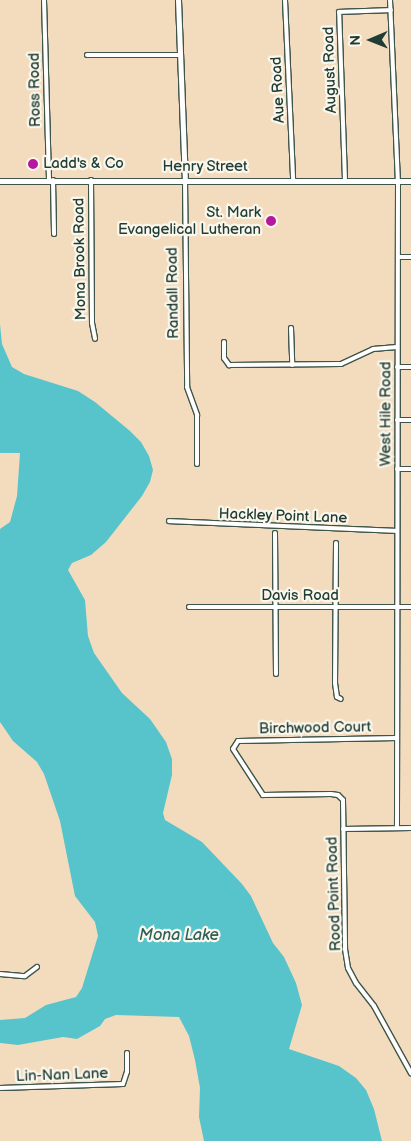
<!DOCTYPE html>
<html>
<head>
<meta charset="utf-8">
<style>
	body { margin:0 }
	#map { position:relative; width:411px; height:1141px; overflow:hidden; background:#f3dcbe; font-family:"Balsamiq Sans",sans-serif }
	div>[style] { position:absolute }
	.water>* { inset:0; background:#57c4cc }
	.roads { filter:drop-shadow(1px 0 #3f5549) drop-shadow(-1px 0 #3f5549) drop-shadow(0 1px #3f5549) drop-shadow(0 -1px #3f5549) }
	.minor>* { height:4px; margin:-2px; padding:0 2px; transform-origin:2px; border-radius:2px; background:#fff }
	.tertiary>* { height:5px; margin:-2.5px; padding:0 2.5px; transform-origin:2.5px; border-radius:2.5px; background:#fff }
	.dots>* { width:14px; height:14px; translate:-50% -50%; box-sizing:border-box; border:2px solid #fbf7ec; border-radius:50% }
	span { translate:-50% -50%; white-space:nowrap; text-align:center; line-height:1.15; -webkit-text-stroke:4.5px #fbf7ec; paint-order:stroke }
	.street-label { font-size:15px; color:#1f3d34 }
	.poi-label { font-size:15px; color:#1f3d34 }
	.left { translate:0 -50%; text-align:left }
	.right { translate:-100% -50%; text-align:right }
	.water-label { font-size:16px; color:#2d5f5a; font-style:italic }
	.north { position:absolute; left:346px; top:15px; width:50px; height:50px; -webkit-text-stroke:4px #fbf7ec; paint-order:stroke; rotate:269deg; font-size:14px; font-weight:700; line-height:20px; text-align:center; color:#1f3d34 }
	.north::after { content:''; display:block; margin:auto; width:18px; height:22px; background:#1f3d34; clip-path:polygon(50% 0,100% 100%,50% 72%,0 100%) }
</style>
</head>
<body>
<div id="map">
	<div class="water">
		<div style="clip-path:polygon(0 324px,2px 344px,12px 367px,24px 374px,78px 391px,95px 402px,130px 431px,141px 442px,149px 456px,153px 470px,150px 482px,142px 496px,106px 542px,91px 555px,72px 563px,68px 570px,85px 600px,88px 636px,94px 653px,122px 693px,150px 719px,166px 742px,172px 759px,172px 775px,163px 813px,165px 820px,202px 842px,242px 884px,251px 896px,273px 943px,284px 957px,296px 983px,302px 1005px,289px 1049px,339px 1066px,356px 1078px,366px 1090px,374px 1109px,382px 1141px,204px 1141px,199px 1117px,200px 1088px,195px 1060px,189px 1036px,179px 1017px,116px 1015px,105px 1019px,100px 1026px,77px 1039px,63px 1037px,18px 1045px,0 1043px,0 1020px,25px 1018px,46px 1005px,76px 997px,82px 988px,98px 936px,95px 922px,75px 896px,60px 821px,44px 774px,37px 762px,13px 741px,0 722px,0 529px,10px 522px,17px 496px,20px 453px,0 453px)"></div>
	</div>
	<div class="roads">
		<div class="minor">
			<div style="left:44px;top:0;width:180px;rotate:88.4deg"></div>
			<div style="left:285px;top:0;width:179px;rotate:87.4deg"></div>
			<div style="left:390px;top:0;width:181px;rotate:87.5deg"></div>
			<div style="left:398px;top:181px;width:647px;rotate:90.09deg"></div>
			<div style="left:87px;top:55px;width:94px"></div>
			<div style="left:185px;top:179px;width:208px;rotate:89.4deg"></div>
			<div style="left:187px;top:387px;width:30px;rotate:70deg"></div>
			<div style="left:197px;top:415px;width:49px;rotate:90deg"></div>
			<div style="left:53px;top:180px;width:54px;rotate:88.9deg"></div>
			<div style="left:91px;top:180px;width:143px;rotate:89.6deg"></div>
			<div style="left:92px;top:323px;width:16px;rotate:79deg"></div>
			<div style="left:345px;top:180px;width:168px;rotate:-92deg"></div>
			<div style="left:339px;top:12px;width:52px;rotate:-2.2deg"></div>
			<div style="left:398px;top:257px;width:13px"></div>
			<div style="left:291px;top:328px;width:37px;rotate:88deg"></div>
			<div style="left:224px;top:342px;width:16px;rotate:90deg"></div>
			<div style="left:224px;top:358px;width:9px;rotate:54deg"></div>
			<div style="left:229px;top:365px;width:112px;rotate:-0.5deg"></div>
			<div style="left:341px;top:364px;width:35px;rotate:-25deg"></div>
			<div style="left:373px;top:349px;width:24px;rotate:-5deg"></div>
			<div style="left:397px;top:367px;width:14px"></div>
			<div style="left:397px;top:420px;width:14px"></div>
			<div style="left:397px;top:469px;width:14px"></div>
			<div style="left:169px;top:521px;width:228px;rotate:2.5deg"></div>
			<div style="left:275px;top:533px;width:141px;rotate:89.6deg"></div>
			<div style="left:336px;top:543px;width:140px;rotate:90.4deg"></div>
			<div style="left:335px;top:683px;width:14px;rotate:82deg"></div>
			<div style="left:337px;top:697px;width:4px;rotate:27deg"></div>
			<div style="left:189px;top:607px;width:222px"></div>
			<div style="left:397px;top:738px;width:159px;rotate:178.9deg"></div>
			<div style="left:238px;top:741px;width:9px;rotate:122deg"></div>
			<div style="left:233px;top:749px;width:55px;rotate:56.9deg"></div>
			<div style="left:263px;top:795px;width:68px;rotate:-0.8deg"></div>
			<div style="left:331px;top:794px;width:7px;rotate:8deg"></div>
			<div style="left:338px;top:795px;width:7px;rotate:45deg"></div>
			<div style="left:343px;top:800px;width:149px;rotate:89.2deg"></div>
			<div style="left:345px;top:949px;width:19px;rotate:81deg"></div>
			<div style="left:348px;top:968px;width:17px;rotate:62deg"></div>
			<div style="left:356px;top:983px;width:29px;rotate:52deg"></div>
			<div style="left:374px;top:1006px;width:77px;rotate:61.1deg"></div>
			<div style="left:343px;top:829px;width:68px;rotate:-0.8deg"></div>
			<div style="left:0;top:974px;width:25px;rotate:5deg"></div>
			<div style="left:25px;top:976px;width:15px;rotate:-37deg"></div>
			<div style="left:0;top:1088px;width:123px;rotate:-1.9deg"></div>
			<div style="left:123px;top:1084px;width:13px;rotate:-72deg"></div>
			<div style="left:127px;top:1072px;width:19px;rotate:-90deg"></div>
		</div>
		<div class="tertiary">
			<div style="left:178px;top:0;width:179px;rotate:87.8deg"></div>
			<div style="left:0;top:181px;width:411px"></div>
		</div>
	</div>
	<div class="dots">
		<div style="left:33px;top:164px;background:#b5179e"></div>
		<div style="left:271px;top:221px;background:#b5179e"></div>
	</div>
	<div class="street-label">
		<span style="left:330px;top:70px;rotate:-92deg">August Road</span>
		<span style="left:35px;top:90px;rotate:-91deg">Ross Road</span>
		<span style="left:278px;top:90px;rotate:-93deg">Aue Road</span>
		<span style="left:205px;top:167px">Henry Street</span>
		<span style="left:80px;top:259px;rotate:-91deg">Mona Brook Road</span>
		<span style="left:173px;top:293px;rotate:-91deg">Randall Road</span>
		<span style="left:386px;top:414px;rotate:-90deg">West Hile Road</span>
		<span style="left:283px;top:516px;rotate:2deg">Hackley Point Lane</span>
		<span style="left:300px;top:596px">Davis Road</span>
		<span style="left:315px;top:728px;rotate:-1deg">Birchwood Court</span>
		<span style="left:334px;top:894px;rotate:-92deg">Rood Point Road</span>
		<span style="left:62px;top:1075px;rotate:-2deg">Lin-Nan Lane</span>
	</div>
	<div class="poi-label">
		<span class="left" style="left:43px;top:164px">Ladd's &amp; Co</span>
		<span class="right" style="left:261px;top:221px">St. Mark<br>Evangelical Lutheran</span>
	</div>
	<div class="water-label">
		<span style="left:179px;top:936px">Mona Lake</span>
	</div>
	<div class="north">N</div>
</div>
</body>
</html>
